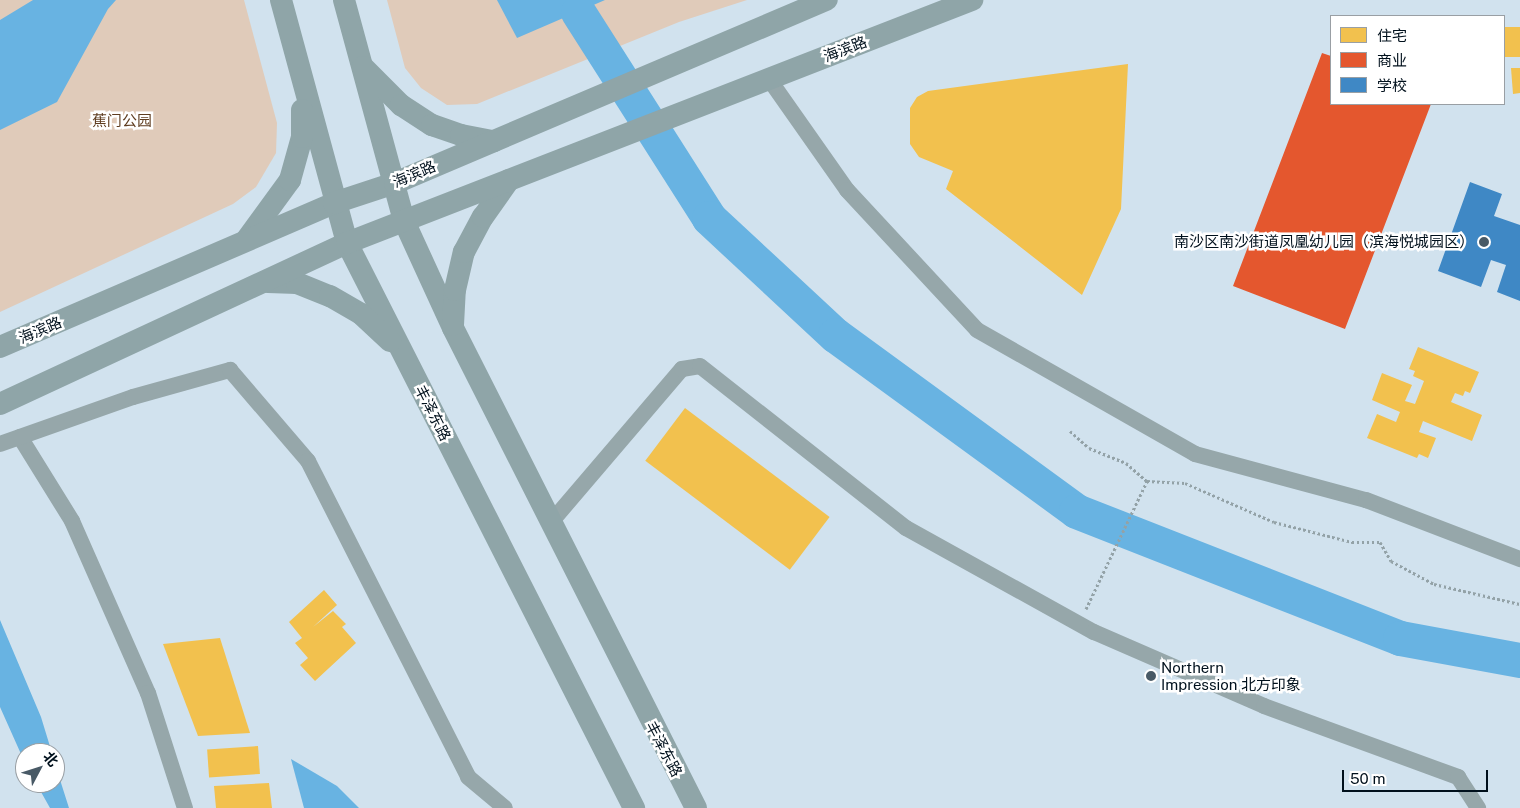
<!DOCTYPE html>
<html>
<head>
<meta charset="utf-8">
<style>
	body { margin:0 }
	#map { position:relative; width:1520px; height:808px; overflow:hidden; background:#d1e2ee; font-family:"Public Sans","Noto Sans SC",sans-serif }
	div>[style] { position:absolute }
	.green>* { inset:0; background:#e0cbba }
	.water>* { inset:0; background:#68b3e2 }
	.homes>* { inset:0; background:#f2c14e; transform-origin:0 0 }
	.shops>* { inset:0; background:#e4572e }
	.schools>* { inset:0; background:#3f88c5 }
	.river>* { height:35px; margin:-17.5px; padding:0 17.5px; transform-origin:17.5px; border-radius:17.5px; background:#68b3e2 }
	.path>* { height:3px; margin-top:-1.5px; transform-origin:0; background:repeating-linear-gradient(90deg,#93a2a7 0 2.5px,transparent 0 5px) }
	.street>* { height:16px; margin:-8px; padding:0 8px; transform-origin:8px; border-radius:8px; background:#96a7aa }
	.secondary>* { height:22px; margin:-11px; padding:0 11px; transform-origin:11px; border-radius:11px; background:#8fa5a8 }
	.dots>* { width:14px; height:14px; translate:-50% -50%; box-sizing:border-box; border:2px solid #fff; border-radius:50% }
	span { translate:-50% -50%; white-space:nowrap; text-align:center; line-height:1.15; -webkit-text-stroke:5px #fff; paint-order:stroke }
	.street-label { font-size:15px; color:#00101c }
	.park-label { font-size:15px; color:#5f3d20 }
	.poi-label { font-size:15px; color:#00101c }
	.right { translate:-100% -50%; text-align:right }
	.left { translate:0 -50%; text-align:left }
	.legend { position:absolute; left:1330px; top:15px; width:175px; height:90px; box-sizing:border-box; background:#fff; border:1px solid #999fa4; margin:0; padding:6px 9px; list-style:none; font-size:15px; color:#00101c }
	.legend li { display:flex; align-items:center; gap:10px; height:25px }
	.legend b { width:25px; border:1px solid #999fa4 }
	.north { position:absolute; left:15px; top:743px; width:50px; height:50px; box-sizing:border-box; background:#fff; border:1px solid #999fa4; border-radius:50%; rotate:50deg; font-size:14px; font-weight:700; line-height:20px; text-align:center; color:#00101c }
	.north::after { content:''; display:block; margin:auto; width:18px; height:22px; background:#495a66; clip-path:polygon(50% 0,100% 100%,50% 72%,0 100%) }
	.scale { position:absolute; left:1342px; top:770px; width:146px; height:22px; box-sizing:border-box; border:2px solid #00101c; border-top:0; padding-left:6px; font-size:15px; line-height:18px; white-space:nowrap; color:#00101c; -webkit-text-stroke:4px #fff; paint-order:stroke }
</style>
</head>
<body>
<div id="map">
	<div class="green">
		<div style="clip-path:polygon(0 0,244px 0,277px 123px,276px 153px,256px 187px,233px 204px,0 312px)"></div>
		<div style="clip-path:polygon(387px 0,747px 0,679px 22px,477px 104px,447px 105px,421px 88px,405px 68px)"></div>
	</div>
	<div class="water">
		<div style="clip-path:polygon(33px 0,116px 0,108px 9px,57px 102px,0 130px,0 20px)"></div>
		<div style="clip-path:polygon(497px 0,605px 0,517px 38px)"></div>
		<div style="clip-path:polygon(0 620px,41px 717px,52px 753px,25px 753px,25px 763px,0 707px)"></div>
		<div style="clip-path:polygon(291px 759px,337px 786px,359px 808px,304px 808px)"></div>
		<div style="clip-path:polygon(55px 764px,69px 808px,50px 808px,36px 783px,55px 783px)"></div>
	</div>
	<div class="homes">
		<div style="left:1520px;top:27px;width:30px;height:16px;rotate:90deg"></div>
		<div style="clip-path:polygon(1128px 64px,1121px 209px,1082px 295px,946px 189px,953px 171px,919px 157px,910px 144px,910px 108px,917px 97px,928px 91px)"></div>
		<div style="clip-path:polygon(1511px 68px,1520px 68px,1520px 93px,1513px 94px)"></div>
		<div style="clip-path:polygon(1418px 347px,1479px 372px,1470px 393px,1465px 391px,1463px 396px,1455px 393px,1451px 402px,1482px 415px,1472px 441px,1423px 421px,1419px 432px,1436px 438px,1428px 458px,1419px 454px,1417px 458px,1367px 438px,1377px 414px,1396px 422px,1400px 412px,1372px 400px,1382px 373px,1412px 385px,1405px 401px,1415px 404px,1424px 381px,1413px 376px,1415px 371px,1409px 369px)"></div>
		<div style="left:685px;top:408px;width:181px;height:66px;rotate:37deg"></div>
		<div style="clip-path:polygon(324px 590px,337px 605px,313px 627px,333px 611px,346px 624px,342px 627px,356px 643px,315px 681px,300px 665px,308px 658px,295px 643px,302px 638px,289px 622px)"></div>
		<div style="clip-path:polygon(220px 638px,250px 733px,198px 736px,163px 644px)"></div>
		<div style="left:258px;top:746px;width:28px;height:51px;rotate:86deg"></div>
		<div style="clip-path:polygon(269px 783px,272px 808px,216px 808px,214px 786px)"></div>
	</div>
	<div class="shops">
		<div style="clip-path:polygon(1322px 53px,1331px 56px,1331px 104px,1431px 104px,1345px 329px,1233px 286px)"></div>
	</div>
	<div class="schools">
		<div style="clip-path:polygon(1470px 182px,1502px 194px,1494px 216px,1520px 225px,1520px 301px,1497px 292px,1506px 265px,1491px 260px,1481px 287px,1438px 271px)"></div>
	</div>
	<div class="river">
		<div style="left:578px;top:12px;width:244px;rotate:57.5deg"></div>
		<div style="left:709px;top:218px;width:172px;rotate:42.9deg"></div>
		<div style="left:835px;top:335px;width:298px;rotate:36.1deg"></div>
		<div style="left:1076px;top:511px;width:348px;rotate:21.4deg"></div>
		<div style="left:1400px;top:638px;width:122px;rotate:10.4deg"></div>
	</div>
	<div class="path">
		<div style="left:1070px;top:431px;width:25px;rotate:42deg"></div>
		<div style="left:1089px;top:448px;width:40px;rotate:22deg"></div>
		<div style="left:1126px;top:463px;width:28px;rotate:41deg"></div>
		<div style="left:1147px;top:481px;width:38px;rotate:3deg"></div>
		<div style="left:1185px;top:483px;width:97px;rotate:23.7deg"></div>
		<div style="left:1274px;top:522px;width:81px;rotate:14.4deg"></div>
		<div style="left:1352px;top:542px;width:28px"></div>
		<div style="left:1380px;top:542px;width:22px;rotate:60deg"></div>
		<div style="left:1391px;top:561px;width:49px;rotate:28.1deg"></div>
		<div style="left:1434px;top:584px;width:88px;rotate:13.1deg"></div>
		<div style="left:1086px;top:609px;width:142px;rotate:-64.5deg"></div>
	</div>
	<div class="street">
		<div style="left:769px;top:79px;width:136px;rotate:54.9deg"></div>
		<div style="left:847px;top:190px;width:191px;rotate:47.1deg"></div>
		<div style="left:977px;top:330px;width:251px;rotate:29.6deg"></div>
		<div style="left:1195px;top:454px;width:177px;rotate:15.1deg"></div>
		<div style="left:1366px;top:500px;width:165px;rotate:21deg"></div>
		<div style="left:20px;top:437px;width:99px;rotate:58.2deg"></div>
		<div style="left:72px;top:521px;width:188px;rotate:66.2deg"></div>
		<div style="left:148px;top:693px;width:121px;rotate:72.2deg"></div>
		<div style="left:0;top:444px;width:141px;rotate:-19.5deg"></div>
		<div style="left:133px;top:397px;width:101px;rotate:-15.6deg"></div>
		<div style="left:230px;top:370px;width:120px;rotate:49.4deg"></div>
		<div style="left:308px;top:461px;width:354px;rotate:63.1deg"></div>
		<div style="left:468px;top:777px;width:48px;rotate:40deg"></div>
		<div style="left:552px;top:521px;width:200px;rotate:-49.5deg"></div>
		<div style="left:682px;top:369px;width:18px;rotate:-9deg"></div>
		<div style="left:700px;top:366px;width:262px;rotate:38.2deg"></div>
		<div style="left:906px;top:528px;width:215px;rotate:29deg"></div>
		<div style="left:1094px;top:632px;width:185px;rotate:23.5deg"></div>
		<div style="left:1264px;top:706px;width:207px;rotate:20.1deg"></div>
		<div style="left:1458px;top:777px;width:37px;rotate:57deg"></div>
	</div>
	<div class="secondary">
		<div style="left:281px;top:0;width:252px;rotate:74.8deg"></div>
		<div style="left:347px;top:243px;width:634px;rotate:63.07deg"></div>
		<div style="left:344px;top:0;width:229px;rotate:74.8deg"></div>
		<div style="left:404px;top:221px;width:118px;rotate:65.4deg"></div>
		<div style="left:453px;top:328px;width:538px;rotate:63.15deg"></div>
		<div style="left:363px;top:67px;width:54px;rotate:45deg"></div>
		<div style="left:401px;top:105px;width:37px;rotate:33deg"></div>
		<div style="left:432px;top:125px;width:31px;rotate:19deg"></div>
		<div style="left:461px;top:135px;width:33px;rotate:11deg"></div>
		<div style="left:247px;top:239px;width:73px;rotate:-53.9deg"></div>
		<div style="left:290px;top:180px;width:45px;rotate:-74.4deg"></div>
		<div style="left:302px;top:137px;width:27px;rotate:-90deg"></div>
		<div style="left:268px;top:282px;width:29px;rotate:2deg"></div>
		<div style="left:297px;top:283px;width:35px;rotate:22deg"></div>
		<div style="left:330px;top:296px;width:36px;rotate:30deg"></div>
		<div style="left:361px;top:314px;width:40px;rotate:43deg"></div>
		<div style="left:453px;top:325px;width:35px;rotate:-87deg"></div>
		<div style="left:455px;top:290px;width:39px;rotate:-77deg"></div>
		<div style="left:464px;top:252px;width:40px;rotate:-62deg"></div>
		<div style="left:483px;top:217px;width:45px;rotate:-54.9deg"></div>
		<div style="left:0;top:347px;width:364px;rotate:-23.3deg"></div>
		<div style="left:334px;top:203px;width:64px;rotate:-18.2deg"></div>
		<div style="left:395px;top:183px;width:469px;rotate:-23deg"></div>
		<div style="left:0;top:404px;width:383px;rotate:-24.9deg"></div>
		<div style="left:347px;top:243px;width:671px;rotate:-21.25deg"></div>
	</div>
	<div class="dots">
		<div style="left:1484px;top:242px;background:#495a66"></div>
		<div style="left:1151px;top:676px;background:#495a66"></div>
	</div>
	<div class="street-label">
		<span style="left:845px;top:49px;rotate:-21deg">海滨路</span>
		<span style="left:414px;top:174px;rotate:-23deg">海滨路</span>
		<span style="left:40px;top:330px;rotate:-23deg">海滨路</span>
		<span style="left:433px;top:413px;rotate:63deg">丰泽东路</span>
		<span style="left:664px;top:749px;rotate:62deg">丰泽东路</span>
	</div>
	<div class="park-label">
		<span style="left:122px;top:121px">蕉门公园</span>
	</div>
	<div class="poi-label">
		<span class="right" style="left:1474px;top:242px">南沙区南沙街道凤凰幼儿园（滨海悦城园区）</span>
		<span class="left" style="left:1161px;top:676px">Northern<br>Impression 北方印象</span>
	</div>
	<ul class="legend">
	<li><b style="height:14px;background:#f2c14e"></b>住宅</li>
	<li><b style="height:14px;background:#e4572e"></b>商业</li>
	<li><b style="height:14px;background:#3f88c5"></b>学校</li>
	</ul>
	<div class="north">北</div>
	<div class="scale">50 m</div>
</div>
</body>
</html>
